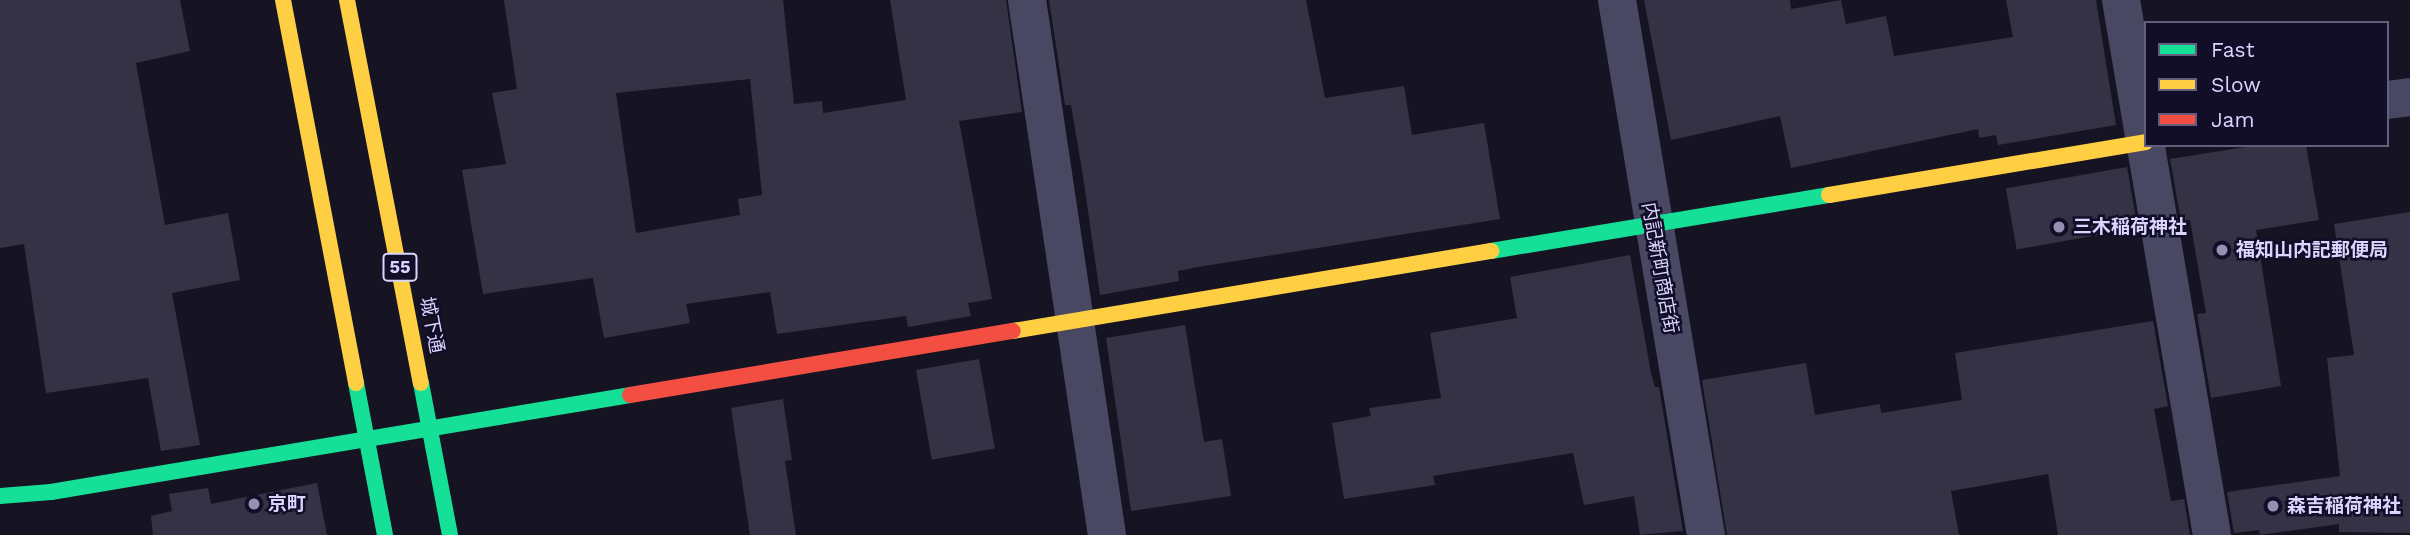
<!DOCTYPE html>
<html>
<head>
<meta charset="utf-8">
<style>
	body { margin:0 }
	#map { position:relative; width:2410px; height:535px; overflow:hidden; background:#161422; font-family:"Work Sans","Noto Sans JP",sans-serif }
	div>[style] { position:absolute }
	.building>* { inset:0; background:#343244; transform-origin:0 0 }
	.street>* { height:38px; margin:-19px; padding:0 19px; transform-origin:19px; border-radius:19px; background:#494863 }
	.fast>* { height:16px; margin:-8px; padding:0 8px; transform-origin:8px; border-radius:8px; background:#16e098 }
	.slow>* { height:16px; margin:-8px; padding:0 8px; transform-origin:8px; border-radius:8px; background:#ffcf43 }
	.jam>* { height:16px; margin:-8px; padding:0 8px; transform-origin:8px; border-radius:8px; background:#f24e42 }
	.dots>* { width:19px; height:19px; translate:-50% -50%; box-sizing:border-box; border:4px solid #120e28; border-radius:50% }
	span { translate:-50% -50%; white-space:nowrap; text-align:center; line-height:1.15; -webkit-text-stroke:5px #120e28; paint-order:stroke }
	.shield-label span { padding:2px 5px; background:#120e28; border:2px solid; border-radius:5px; -webkit-text-stroke-width:0 }
	.shield-label { font-size:18px; color:#d9d5ff; font-weight:700 }
	.poi-label { font-size:19px; color:#d9d5ff; font-weight:700 }
	.left { translate:0 -50%; text-align:left }
	.street-label { font-size:19px; color:#d9d5ff }
	.legend { position:absolute; left:2144px; top:21px; width:245px; height:126px; box-sizing:border-box; background:#120e28; border:2px solid #625e7e; margin:0; padding:9px 12px; list-style:none; font-size:21px; color:#d9d5ff }
	.legend li { display:flex; align-items:center; gap:14px; height:35px }
	.legend b { width:35px; border:2px solid #625e7e }
</style>
</head>
<body>
<div id="map">
	<div class="building">
		<div style="clip-path:polygon(0 0,180px 0,190px 51px,136px 63px,165px 225px,228px 213px,240px 280px,172px 293px,200px 445px,161px 451px,148px 378px,46px 393px,24px 244px,0 248px)"></div>
		<div style="clip-path:polygon(evenodd,504px 0,783px 0,794px 104px,822px 101px,823px 113px,906px 100px,890px 0,1006px 0,1022px 112px,959px 121px,992px 299px,968px 303px,971px 316px,908px 327px,906px 316px,777px 334px,770px 292px,686px 304px,690px 323px,604px 338px,593px 278px,483px 294px,462px 170px,506px 164px,492px 93px,517px 89px,504px 0,750px 79px,762px 195px,738px 199px,740px 215px,636px 233px,616px 93px,750px 79px)"></div>
		<div style="clip-path:polygon(1049px 0,1306px 0,1325px 98px,1404px 86px,1412px 135px,1484px 123px,1500px 219px,1198px 267px,1178px 271px,1179px 281px,1100px 295px,1083px 176px,1071px 105px,1065px 105px)"></div>
		<div style="clip-path:polygon(1644px 0,1790px 0,1791px 9px,1841px 0,1846px 24px,1886px 16px,1894px 56px,2013px 37px,2006px 0,2096px 0,2116px 125px,1998px 145px,1996px 135px,1979px 138px,1978px 129px,1791px 168px,1780px 116px,1671px 140px)"></div>
		<div style="clip-path:polygon(2258px 145px,2306px 145px,2319px 220px,2256px 230px,2281px 386px,2211px 398px,2197px 314px,2206px 313px,2190px 220px,2181px 221px,2170px 159px)"></div>
		<div style="left:2127px;top:167px;width:62px;height:123px;rotate:80deg"></div>
		<div style="clip-path:polygon(2410px 212px,2410px 533px,2339px 532px,2339px 524px,2260px 535px,2259px 530px,2234px 533px,2227px 492px,2340px 476px,2327px 358px,2354px 355px,2334px 224px)"></div>
		<div style="clip-path:polygon(1630px 255px,1651px 373px,1655px 387px,1659px 387px,1683px 531px,1640px 535px,1634px 496px,1584px 505px,1573px 453px,1433px 476px,1435px 485px,1344px 499px,1332px 423px,1371px 416px,1369px 408px,1441px 398px,1430px 333px,1517px 318px,1510px 277px)"></div>
		<div style="clip-path:polygon(2153px 321px,2168px 406px,2154px 409px,2171px 501px,2184px 499px,2190px 535px,2058px 535px,2048px 474px,1951px 491px,1959px 535px,1727px 535px,1702px 380px,1806px 363px,1815px 415px,1880px 404px,1881px 413px,1962px 400px,1955px 353px)"></div>
		<div style="clip-path:polygon(1185px 325px,1204px 442px,1222px 439px,1231px 496px,1131px 511px,1106px 338px)"></div>
		<div style="left:979px;top:359px;width:91px;height:64px;rotate:80deg"></div>
		<div style="clip-path:polygon(783px 399px,792px 460px,785px 461px,796px 535px,750px 535px,731px 408px)"></div>
		<div style="clip-path:polygon(317px 483px,327px 535px,153px 535px,151px 516px,172px 511px,169px 494px,208px 488px,211px 504px)"></div>
	</div>
	<div class="street">
		<div style="left:1027px;top:0;width:541px;rotate:81.5deg"></div>
		<div style="left:1617px;top:0;width:542px;rotate:80.56deg"></div>
		<div style="left:2121px;top:0;width:543px;rotate:80.35deg"></div>
		<div style="left:2387px;top:100px;width:23px;rotate:-7deg"></div>
	</div>
	<div class="fast">
		<div style="left:1491px;top:251px;width:343px;rotate:-9.4deg"></div>
		<div style="left:356px;top:383px;width:155px;rotate:79.2deg"></div>
		<div style="left:421px;top:383px;width:155px;rotate:79.2deg"></div>
		<div style="left:0;top:496px;width:51px;rotate:-4.5deg"></div>
		<div style="left:51px;top:492px;width:587px;rotate:-9.51deg"></div>
	</div>
	<div class="slow">
		<div style="left:283px;top:0;width:390px;rotate:79.2deg"></div>
		<div style="left:347px;top:0;width:390px;rotate:79.1deg"></div>
		<div style="left:1829px;top:195px;width:321px;rotate:-9.5deg"></div>
		<div style="left:1013px;top:331px;width:485px;rotate:-9.5deg"></div>
	</div>
	<div class="jam">
		<div style="left:630px;top:395px;width:388px;rotate:-9.5deg"></div>
	</div>
	<div class="dots">
		<div style="left:2059px;top:227px;background:#9591b2"></div>
		<div style="left:2222px;top:250px;background:#9591b2"></div>
		<div style="left:254px;top:504px;background:#9591b2"></div>
		<div style="left:2273px;top:506px;background:#9591b2"></div>
	</div>
	<div class="shield-label">
		<span style="left:400px;top:267px">55</span>
	</div>
	<div class="poi-label">
		<span class="left" style="left:2073px;top:227px">三木稲荷神社</span>
		<span class="left" style="left:2236px;top:250px">福知山内記郵便局</span>
		<span class="left" style="left:268px;top:504px">京町</span>
		<span class="left" style="left:2287px;top:506px">森吉稲荷神社</span>
	</div>
	<div class="street-label">
		<span style="left:1660px;top:268px;rotate:80deg">内記新町商店街</span>
		<span style="left:432px;top:325px;rotate:79deg">城下通</span>
	</div>
	<ul class="legend">
	<li><b style="height:9px;background:#16e098"></b>Fast</li>
	<li><b style="height:9px;background:#ffcf43"></b>Slow</li>
	<li><b style="height:9px;background:#f24e42"></b>Jam</li>
	</ul>
</div>
</body>
</html>
